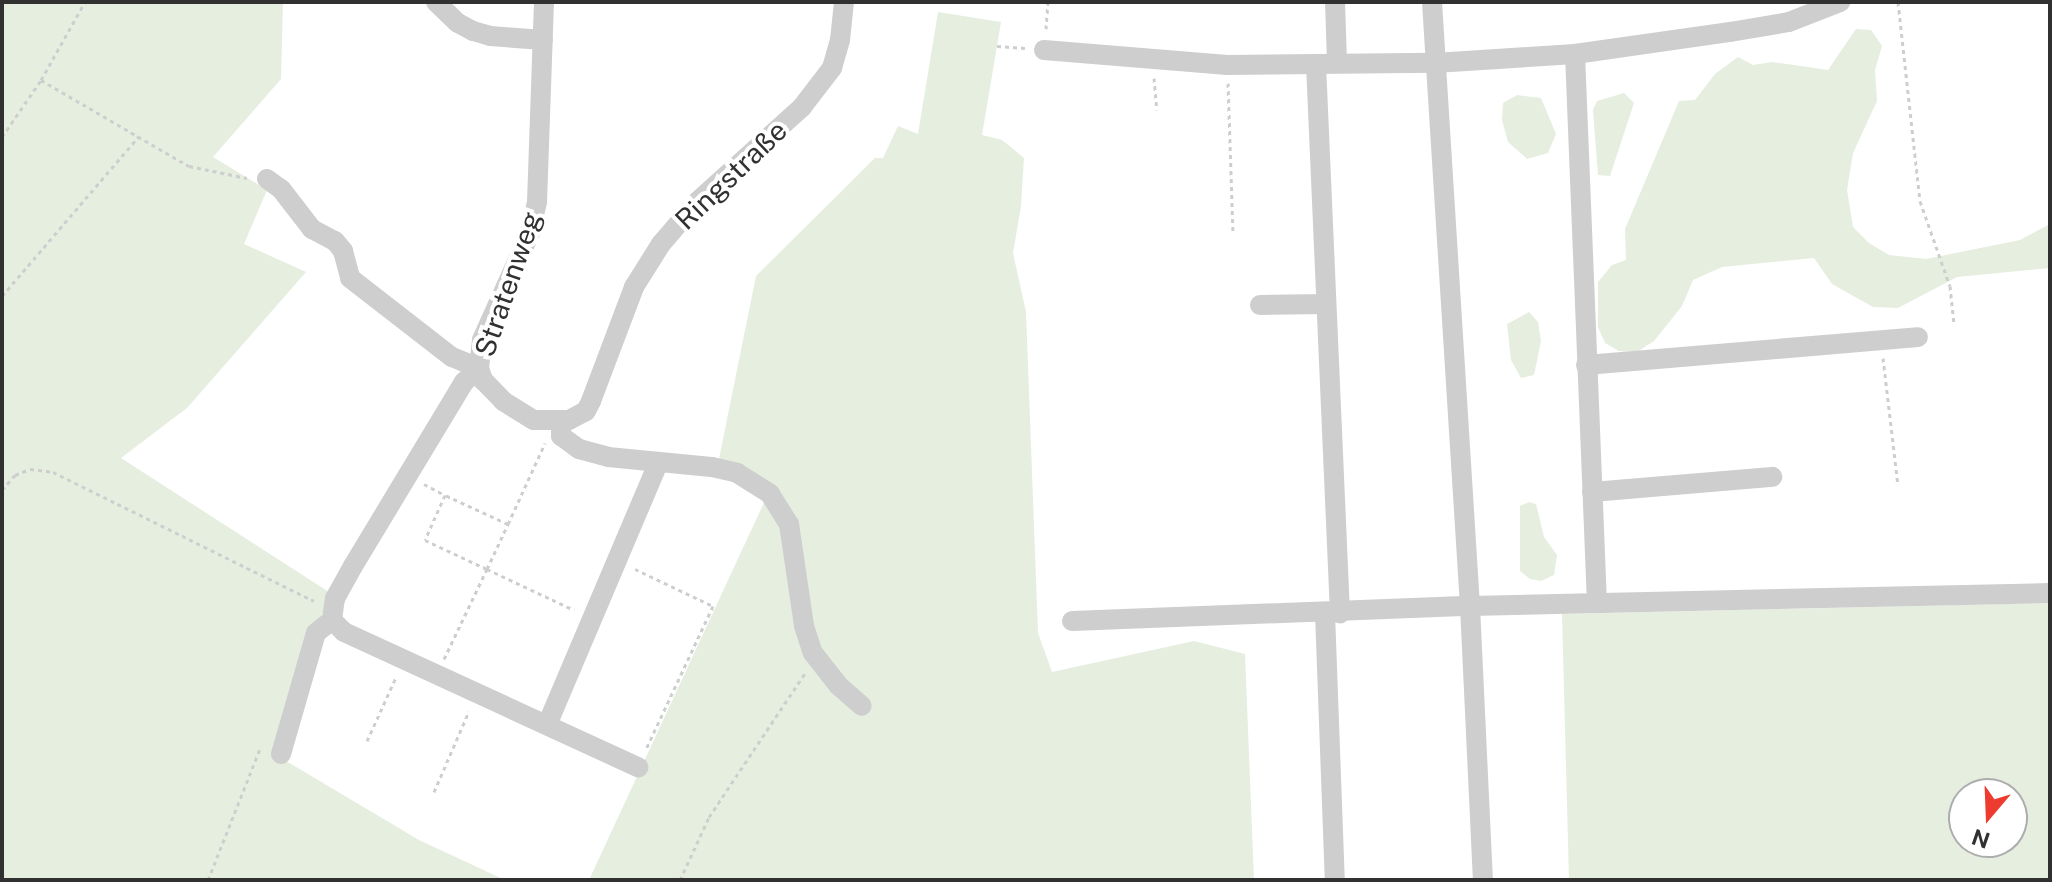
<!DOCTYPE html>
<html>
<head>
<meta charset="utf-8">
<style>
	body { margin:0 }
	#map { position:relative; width:2052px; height:882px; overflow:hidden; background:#fff; font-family:"Public Sans",sans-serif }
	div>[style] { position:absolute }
	.green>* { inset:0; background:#e5eedf }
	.path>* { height:3px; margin-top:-1.5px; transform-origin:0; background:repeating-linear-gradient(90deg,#cecece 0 4px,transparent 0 8px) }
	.minor>* { height:20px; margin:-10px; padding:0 10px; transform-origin:10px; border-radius:10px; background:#cecece }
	span { translate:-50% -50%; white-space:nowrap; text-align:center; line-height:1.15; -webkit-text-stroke:8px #fff; paint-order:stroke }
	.street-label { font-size:28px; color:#313131 }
	.frame { position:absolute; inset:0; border:4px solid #313131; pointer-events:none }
	.north { position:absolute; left:1948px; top:778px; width:80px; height:80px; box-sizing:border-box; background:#fff; border:2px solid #adadad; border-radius:50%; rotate:199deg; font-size:22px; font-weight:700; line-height:32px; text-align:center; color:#313131 }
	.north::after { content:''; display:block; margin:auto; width:28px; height:36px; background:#ed3c2f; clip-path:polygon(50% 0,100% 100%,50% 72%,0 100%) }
</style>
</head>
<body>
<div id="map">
	<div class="green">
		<div style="clip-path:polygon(2px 2px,283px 2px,281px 79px,213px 157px,267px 190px,244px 244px,306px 272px,187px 408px,121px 458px,332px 594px,308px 644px,276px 755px,419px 840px,505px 880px,2px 880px)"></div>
		<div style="clip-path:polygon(938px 12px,1001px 22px,982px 135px,1002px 140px,1024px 158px,1021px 206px,1013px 253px,1026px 312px,1038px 633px,1052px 672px,1194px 641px,1245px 654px,1254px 880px,589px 880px,768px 494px,786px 524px,796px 577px,797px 545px,785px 511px,762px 484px,719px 459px,756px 276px,875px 158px,883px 158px,898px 126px,918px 134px)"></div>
		<div style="clip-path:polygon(1856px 29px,1871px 30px,1882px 46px,1875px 70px,1877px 101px,1853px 153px,1847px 190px,1853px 227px,1869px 243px,1889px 255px,1926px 259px,2020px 240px,2050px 224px,2050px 268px,1957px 277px,1898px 308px,1873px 307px,1832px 284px,1814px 258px,1722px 267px,1693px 280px,1682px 306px,1654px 341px,1637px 352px,1619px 351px,1605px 343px,1598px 327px,1598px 282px,1612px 265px,1626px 260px,1625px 229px,1679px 101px,1695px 100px,1715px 74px,1738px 57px,1753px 65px,1772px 62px,1828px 70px)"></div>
		<div style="clip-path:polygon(1624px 93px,1634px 103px,1610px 176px,1598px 175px,1593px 110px,1597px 101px)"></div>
		<div style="clip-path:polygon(1517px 95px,1541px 98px,1556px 134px,1548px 153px,1527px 159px,1508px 142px,1502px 120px,1503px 103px)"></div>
		<div style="clip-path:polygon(1529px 312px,1538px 322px,1541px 341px,1534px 375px,1521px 378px,1511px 360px,1507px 324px)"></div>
		<div style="clip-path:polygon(1529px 502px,1536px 504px,1544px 537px,1557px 555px,1554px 575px,1541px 581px,1530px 579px,1520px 571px,1520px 506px)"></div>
		<div style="clip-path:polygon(evenodd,2050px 603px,2050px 880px,1569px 880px,1562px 614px,2050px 603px,1964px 794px,2012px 794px,2012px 842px,1964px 842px,1964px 794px)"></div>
	</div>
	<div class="path">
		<div style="left:1898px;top:2px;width:200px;rotate:83.7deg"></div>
		<div style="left:1920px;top:201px;width:90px;rotate:70.6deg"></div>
		<div style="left:1950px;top:286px;width:36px;rotate:84deg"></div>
		<div style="left:1046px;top:29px;width:27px;rotate:-86deg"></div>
		<div style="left:997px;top:46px;width:28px;rotate:4deg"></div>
		<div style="left:1154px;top:78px;width:32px;rotate:85deg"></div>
		<div style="left:41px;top:80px;width:171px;rotate:30.2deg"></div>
		<div style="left:189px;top:166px;width:59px;rotate:11.7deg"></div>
		<div style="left:1228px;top:83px;width:148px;rotate:88.1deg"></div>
		<div style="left:2px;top:137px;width:69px;rotate:-55.6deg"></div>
		<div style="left:41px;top:80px;width:90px;rotate:-60.6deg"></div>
		<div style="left:2px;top:296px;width:211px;rotate:-49.4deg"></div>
		<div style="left:1883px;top:358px;width:128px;rotate:83.3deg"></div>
		<div style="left:424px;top:484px;width:24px;rotate:28deg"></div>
		<div style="left:2px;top:490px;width:20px;rotate:-49deg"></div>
		<div style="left:15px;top:475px;width:16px;rotate:-22deg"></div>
		<div style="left:30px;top:469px;width:23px;rotate:7deg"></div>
		<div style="left:53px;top:472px;width:291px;rotate:26.3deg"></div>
		<div style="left:508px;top:524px;width:89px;rotate:-65.4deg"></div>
		<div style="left:635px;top:569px;width:86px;rotate:25.4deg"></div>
		<div style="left:713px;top:606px;width:158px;rotate:115.1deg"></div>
		<div style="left:444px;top:659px;width:100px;rotate:-64.5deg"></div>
		<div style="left:487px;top:569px;width:50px;rotate:-65deg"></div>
		<div style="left:508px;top:524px;width:69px;rotate:-155.3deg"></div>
		<div style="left:445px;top:495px;width:49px;rotate:114deg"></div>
		<div style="left:425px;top:540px;width:68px;rotate:25.1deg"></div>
		<div style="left:487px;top:569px;width:96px;rotate:25.2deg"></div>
		<div style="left:367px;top:741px;width:70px;rotate:-65.6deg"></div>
		<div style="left:434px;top:792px;width:88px;rotate:-66.6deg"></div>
		<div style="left:208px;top:880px;width:144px;rotate:-68.4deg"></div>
		<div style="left:680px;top:880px;width:69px;rotate:-65.3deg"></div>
		<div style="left:709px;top:817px;width:173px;rotate:-56.3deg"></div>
	</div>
	<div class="minor">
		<div style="left:436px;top:2px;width:30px;rotate:44deg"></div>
		<div style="left:458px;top:23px;width:17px;rotate:28deg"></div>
		<div style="left:473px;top:31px;width:18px;rotate:16deg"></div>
		<div style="left:490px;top:36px;width:53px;rotate:4.3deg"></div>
		<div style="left:544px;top:2px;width:200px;rotate:92deg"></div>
		<div style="left:537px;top:202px;width:32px;rotate:103deg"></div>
		<div style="left:530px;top:233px;width:117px;rotate:114.2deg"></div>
		<div style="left:482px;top:340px;width:28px;rotate:96deg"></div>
		<div style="left:479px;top:368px;width:21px;rotate:137deg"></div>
		<div style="left:464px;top:382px;width:215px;rotate:121.1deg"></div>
		<div style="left:353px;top:566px;width:37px;rotate:119deg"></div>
		<div style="left:335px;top:598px;width:22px;rotate:98deg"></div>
		<div style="left:332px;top:620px;width:17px;rotate:45deg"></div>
		<div style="left:344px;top:632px;width:324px;rotate:24.7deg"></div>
		<div style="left:1335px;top:2px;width:61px;rotate:88.1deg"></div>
		<div style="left:1432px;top:2px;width:605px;rotate:86.4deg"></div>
		<div style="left:1470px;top:606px;width:274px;rotate:87.3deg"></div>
		<div style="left:1044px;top:50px;width:184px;rotate:4.7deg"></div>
		<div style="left:1227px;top:65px;width:208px;rotate:-0.6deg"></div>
		<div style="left:1435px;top:63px;width:140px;rotate:-3.7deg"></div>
		<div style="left:1575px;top:54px;width:157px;rotate:-8.1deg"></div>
		<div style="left:1730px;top:32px;width:60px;rotate:-9.6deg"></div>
		<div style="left:1789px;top:22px;width:55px;rotate:-21.4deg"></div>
		<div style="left:1575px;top:54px;width:549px;rotate:87.71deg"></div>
		<div style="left:1316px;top:64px;width:550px;rotate:87.5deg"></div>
		<div style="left:267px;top:179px;width:17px;rotate:36deg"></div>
		<div style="left:281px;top:189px;width:51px;rotate:52.2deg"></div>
		<div style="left:312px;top:229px;width:26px;rotate:28deg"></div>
		<div style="left:335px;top:241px;width:13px;rotate:51deg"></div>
		<div style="left:343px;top:251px;width:28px;rotate:75deg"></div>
		<div style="left:350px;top:278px;width:129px;rotate:37.8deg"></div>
		<div style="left:452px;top:357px;width:29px;rotate:22deg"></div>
		<div style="left:479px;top:368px;width:13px;rotate:72deg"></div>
		<div style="left:483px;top:380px;width:29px;rotate:46deg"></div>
		<div style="left:503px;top:401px;width:36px;rotate:32deg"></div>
		<div style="left:534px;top:420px;width:35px"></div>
		<div style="left:569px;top:420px;width:19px;rotate:-28deg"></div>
		<div style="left:586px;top:411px;width:11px;rotate:-63deg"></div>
		<div style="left:591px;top:401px;width:122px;rotate:-69.3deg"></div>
		<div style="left:634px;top:287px;width:51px;rotate:-57.9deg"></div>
		<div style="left:661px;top:244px;width:55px;rotate:-49.4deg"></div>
		<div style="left:697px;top:202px;width:142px;rotate:-42.1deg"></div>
		<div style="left:802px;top:107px;width:49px;rotate:-52.4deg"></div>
		<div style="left:832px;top:68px;width:29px;rotate:-74deg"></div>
		<div style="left:840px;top:40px;width:38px;rotate:-84deg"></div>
		<div style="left:1260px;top:305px;width:66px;rotate:-0.9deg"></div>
		<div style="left:1586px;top:365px;width:333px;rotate:-4.8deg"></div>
		<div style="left:561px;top:422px;width:14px;rotate:90deg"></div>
		<div style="left:561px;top:436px;width:22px;rotate:36deg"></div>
		<div style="left:579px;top:449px;width:30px;rotate:15deg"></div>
		<div style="left:608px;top:457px;width:104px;rotate:5.5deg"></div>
		<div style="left:712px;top:467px;width:26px;rotate:13deg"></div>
		<div style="left:737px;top:473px;width:39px;rotate:32deg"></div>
		<div style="left:770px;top:494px;width:36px;rotate:58deg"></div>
		<div style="left:789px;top:524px;width:103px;rotate:81.6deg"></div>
		<div style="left:804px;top:626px;width:28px;rotate:72deg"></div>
		<div style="left:813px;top:653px;width:42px;rotate:51.8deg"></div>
		<div style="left:839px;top:686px;width:30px;rotate:41deg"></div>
		<div style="left:1592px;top:492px;width:181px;rotate:-4.8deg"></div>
		<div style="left:1325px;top:613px;width:267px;rotate:87.9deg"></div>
		<div style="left:1072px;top:621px;width:398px;rotate:-2.2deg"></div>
		<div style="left:1470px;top:606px;width:580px;rotate:-1.28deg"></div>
		<div style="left:547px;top:725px;width:284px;rotate:-67deg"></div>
		<div style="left:281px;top:754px;width:126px;rotate:-73.9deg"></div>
		<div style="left:316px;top:633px;width:21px;rotate:-39deg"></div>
	</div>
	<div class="street-label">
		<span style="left:731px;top:175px;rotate:-44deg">Ringstraße</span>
		<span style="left:508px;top:284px;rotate:-71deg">Stratenweg</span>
	</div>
	<div class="frame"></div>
	<div class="north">N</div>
</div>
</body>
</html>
